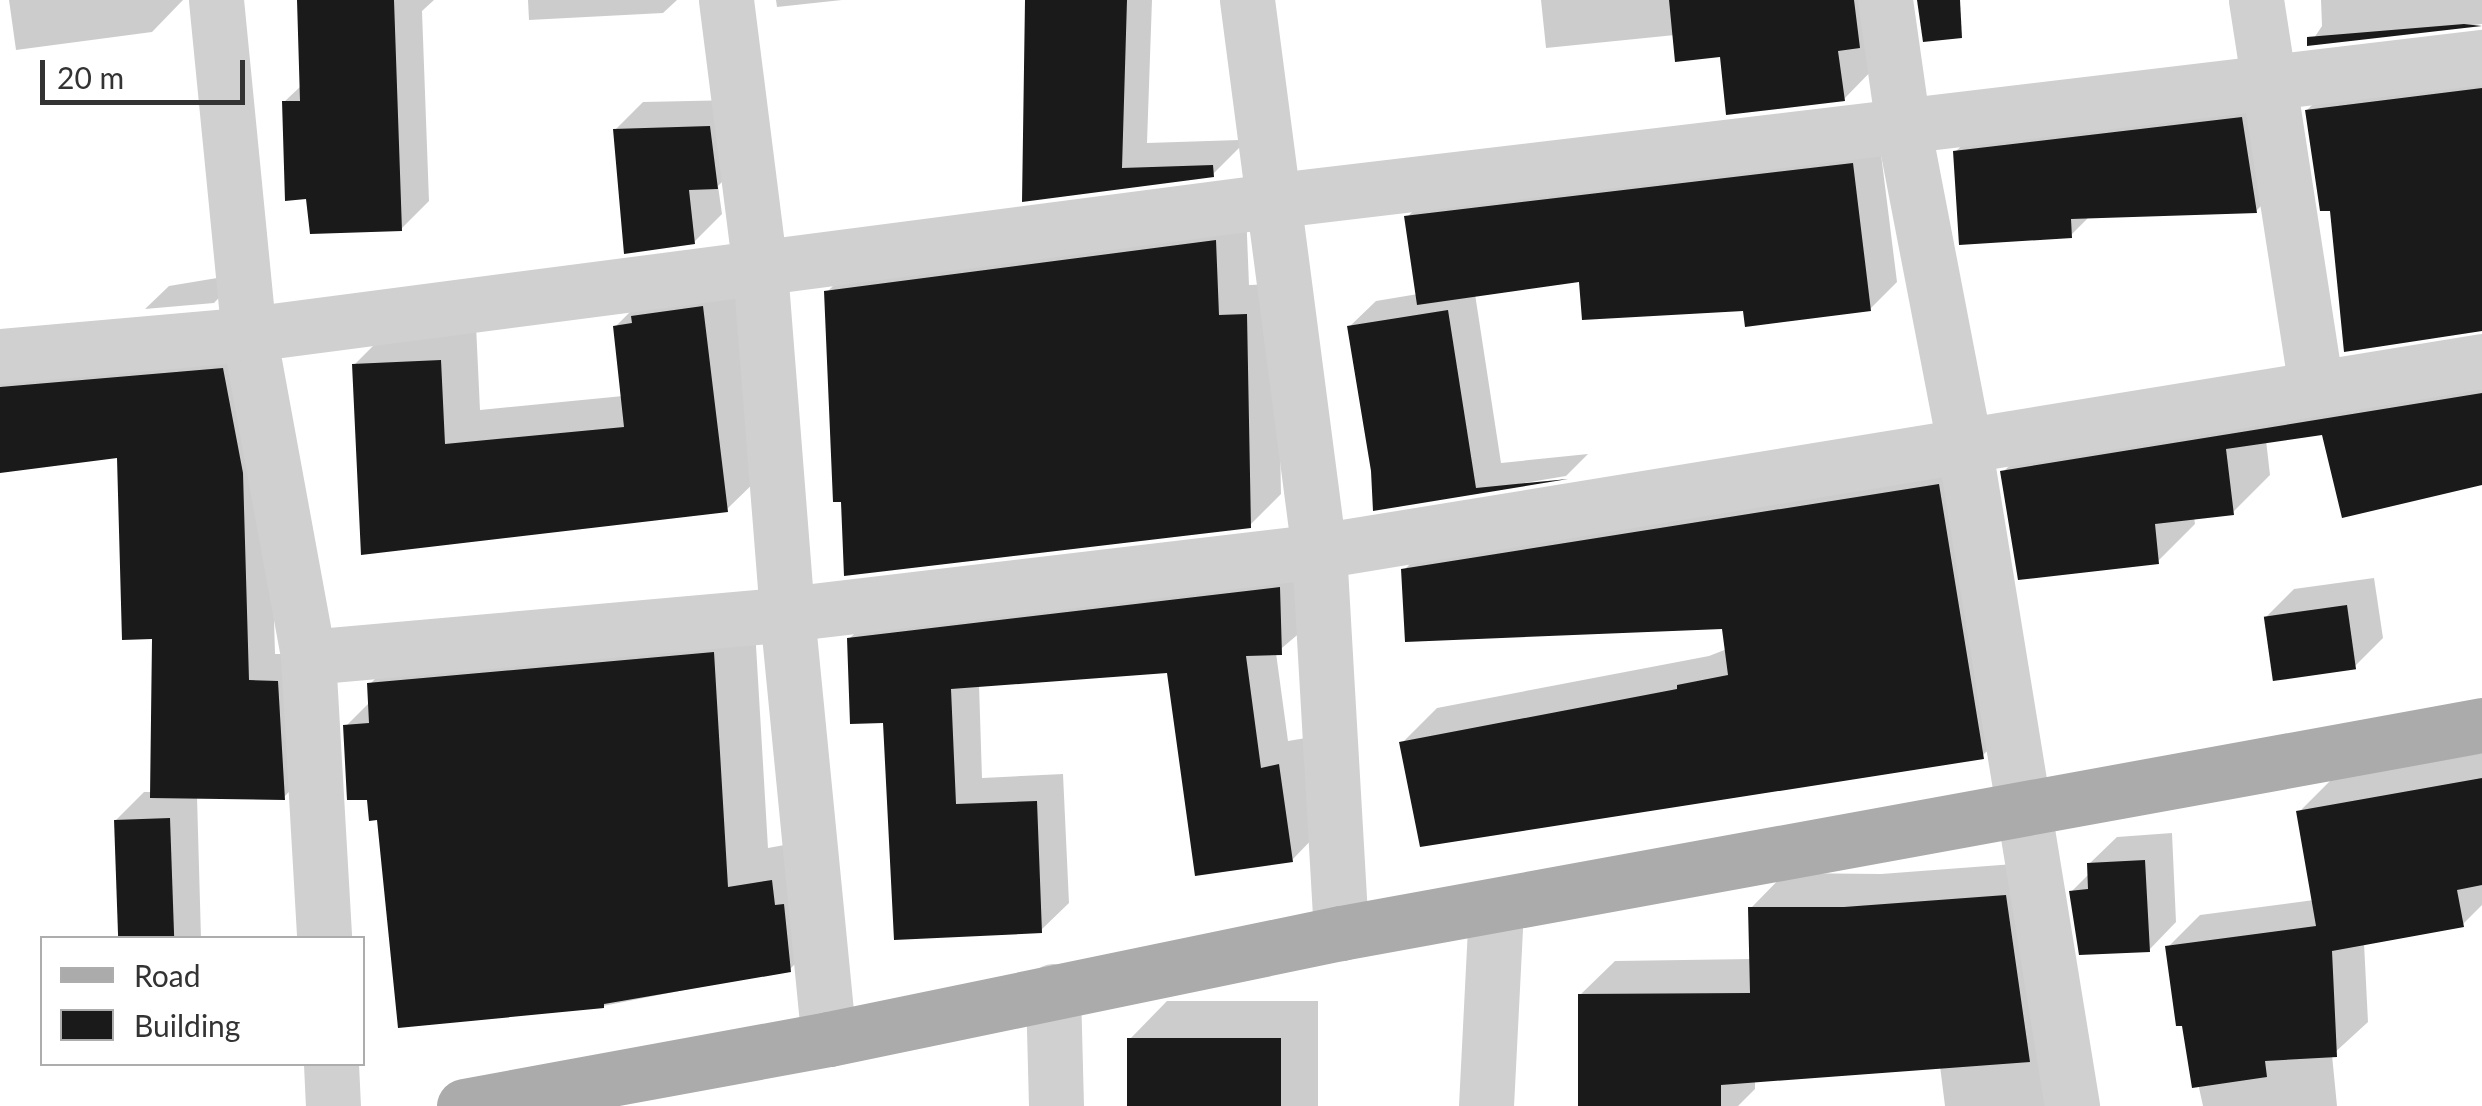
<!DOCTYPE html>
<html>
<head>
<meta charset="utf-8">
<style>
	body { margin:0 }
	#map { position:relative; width:2482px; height:1106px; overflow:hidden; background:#fff; font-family:Lato,sans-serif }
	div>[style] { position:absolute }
	.shadow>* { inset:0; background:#0003 }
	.building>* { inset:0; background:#1a1a1a; transform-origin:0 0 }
	.minor>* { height:55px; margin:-27.5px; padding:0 27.5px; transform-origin:27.5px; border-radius:27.5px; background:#d0d0d0 }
	.major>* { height:55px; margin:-27.5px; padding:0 27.5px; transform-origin:27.5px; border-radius:27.5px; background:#ababab }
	span { translate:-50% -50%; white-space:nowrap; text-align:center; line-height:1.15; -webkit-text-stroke:10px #fff; paint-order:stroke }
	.legend { position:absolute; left:40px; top:936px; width:325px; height:130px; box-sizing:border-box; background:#fff; border:2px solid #adadad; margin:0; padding:12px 18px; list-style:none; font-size:30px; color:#333 }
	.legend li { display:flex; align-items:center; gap:20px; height:50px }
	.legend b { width:50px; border:2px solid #adadad }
	.scale { position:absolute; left:40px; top:60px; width:205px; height:45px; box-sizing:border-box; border:5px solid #333; border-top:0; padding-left:12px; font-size:30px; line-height:35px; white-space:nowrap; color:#333; -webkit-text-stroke:8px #fff; paint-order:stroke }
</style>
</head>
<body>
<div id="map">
	<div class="shadow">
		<div style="clip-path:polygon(9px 0,183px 0,152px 32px,16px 50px)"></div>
		<div style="clip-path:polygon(300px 0,434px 0,422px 11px,429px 201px,401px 229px,308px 197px,284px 102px,302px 85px)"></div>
		<div style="clip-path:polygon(528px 0,677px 0,663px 13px,529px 20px)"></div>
		<div style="clip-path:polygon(776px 0,842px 0,777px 7px)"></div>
		<div style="clip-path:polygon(1028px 0,1152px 0,1147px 143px,1239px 140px,1239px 148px,1213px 174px,1025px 199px)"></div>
		<div style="clip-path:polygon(1541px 0,1895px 0,1881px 61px,1844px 99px,1675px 35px,1546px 48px)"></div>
		<div style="clip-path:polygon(2321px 0,2482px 0,2482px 24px,2310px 44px,2322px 26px)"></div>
		<div style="clip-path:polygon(2482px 57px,2482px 330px,2332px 208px,2307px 110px,2344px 74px)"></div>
		<div style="clip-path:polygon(2270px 91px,2284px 183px,2256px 211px,2090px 216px,2071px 235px,1955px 152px,1983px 125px)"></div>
		<div style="clip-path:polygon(737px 100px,745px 159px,718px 186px,722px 214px,694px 242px,615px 130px,643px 102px)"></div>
		<div style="clip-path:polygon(1879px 138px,1897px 282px,1870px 309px,1745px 308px,1582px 279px,1475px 294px,1501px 463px,1588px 454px,1566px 476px,1375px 508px,1374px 470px,1350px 326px,1376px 301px,1418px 294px,1407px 217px,1434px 191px)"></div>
		<div style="clip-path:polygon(1246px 210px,1249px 285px,1277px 284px,1281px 494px,1250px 525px,827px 292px,858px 261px)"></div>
		<div style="clip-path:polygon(738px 272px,763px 474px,726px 510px,364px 553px,354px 365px,390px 329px,476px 325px,480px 410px,623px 396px,615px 327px,652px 290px)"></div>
		<div style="clip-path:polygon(241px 274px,214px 303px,145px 309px,169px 286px)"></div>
		<div style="clip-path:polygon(0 338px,250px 341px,269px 444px,275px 654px,305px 654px,311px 769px,284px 797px,197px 796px,201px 938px,120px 938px,116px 820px,144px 792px,152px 792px,155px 637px,120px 455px,0 470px)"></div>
		<div style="clip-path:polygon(2482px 363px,2482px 483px,2324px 432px,2266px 440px,2270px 475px,2233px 512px,2194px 517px,2195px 524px,2158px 561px,2003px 472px,2040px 435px)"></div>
		<div style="clip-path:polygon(1973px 451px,2018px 721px,1982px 756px,1402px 743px,1437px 708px,1709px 656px,1727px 649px,1724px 626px,1404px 570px,1439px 535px)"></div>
		<div style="clip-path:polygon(1306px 561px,1309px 625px,1276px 653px,1288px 741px,1306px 738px,1319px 832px,1292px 860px,1170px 671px,979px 684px,982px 778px,1063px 774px,1069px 903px,1041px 930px,885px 721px,849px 639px,877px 612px)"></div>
		<div style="clip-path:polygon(2374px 578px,2383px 638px,2355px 666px,2266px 617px,2294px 589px)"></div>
		<div style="clip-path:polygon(754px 612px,768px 848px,812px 840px,831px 928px,790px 969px,603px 1006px,379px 818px,346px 726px,371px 701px,370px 684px,411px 643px)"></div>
		<div style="clip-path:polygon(2482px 753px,2482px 905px,2462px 925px,2364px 943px,2368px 1022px,2332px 1055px,2337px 1106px,2203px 1106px,2168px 947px,2200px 915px,2314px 900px,2299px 812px,2331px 780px)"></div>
		<div style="clip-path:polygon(2172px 833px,2176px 922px,2149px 950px,2071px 892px,2090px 873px,2089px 864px,2117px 837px)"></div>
		<div style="clip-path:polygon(2040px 862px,2069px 1106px,1945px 1106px,1940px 1066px,1755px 1080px,1755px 1089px,1738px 1106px,1582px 1106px,1580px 995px,1615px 961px,1752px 959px,1751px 908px,1785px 873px,1881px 874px)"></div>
		<div style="clip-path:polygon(1167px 1001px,1318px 1001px,1318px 1106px,1130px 1106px,1130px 1039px)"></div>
	</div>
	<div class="building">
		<div style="clip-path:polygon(297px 0,394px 0,402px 231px,310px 234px,306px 199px,285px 201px,282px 101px,300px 101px)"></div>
		<div style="clip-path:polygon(1025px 0,1127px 0,1122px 168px,1213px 165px,1214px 177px,1022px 202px)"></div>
		<div style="clip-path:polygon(1669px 0,1854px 0,1860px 48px,1838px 51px,1845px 101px,1726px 115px,1720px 57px,1675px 62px)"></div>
		<div style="clip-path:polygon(1917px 0,1960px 0,1962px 38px,1923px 42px)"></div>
		<div style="clip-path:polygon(2464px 24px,2482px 26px,2307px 46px,2307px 37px)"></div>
		<div style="clip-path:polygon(2482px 88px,2482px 331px,2344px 352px,2330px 211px,2320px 211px,2305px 110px)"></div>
		<div style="clip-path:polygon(2242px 117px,2257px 213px,2071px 219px,2072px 238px,1959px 245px,1953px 151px)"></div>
		<div style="clip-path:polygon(710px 126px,718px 189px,689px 190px,695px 244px,624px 254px,613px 129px)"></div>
		<div style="clip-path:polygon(1853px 163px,1871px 311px,1745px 327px,1743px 311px,1582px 320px,1579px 282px,1417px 305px,1404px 216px)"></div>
		<div style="clip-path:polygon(1216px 240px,1219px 315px,1247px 314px,1251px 528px,844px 576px,841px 502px,833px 502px,824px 291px)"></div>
		<div style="clip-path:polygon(703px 306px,728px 512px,361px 555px,352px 364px,441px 360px,445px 444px,624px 427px,613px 326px,632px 323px,631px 316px)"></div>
		<div style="clip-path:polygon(1448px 310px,1476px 488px,1568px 479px,1373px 511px,1371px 471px,1347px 326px)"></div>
		<div style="clip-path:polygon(223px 368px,243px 473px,249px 680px,278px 681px,285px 800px,150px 798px,152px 639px,122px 640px,117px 458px,0 473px,0 387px)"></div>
		<div style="clip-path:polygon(2482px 393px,2482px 485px,2342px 518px,2322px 435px,2226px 449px,2234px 515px,2155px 524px,2159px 564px,2018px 580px,2000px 471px)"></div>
		<div style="clip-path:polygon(1939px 484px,1984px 759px,1420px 847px,1399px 742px,1677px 689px,1677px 685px,1728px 675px,1722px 629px,1405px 642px,1401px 569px)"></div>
		<div style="clip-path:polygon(1280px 587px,1282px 655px,1246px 656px,1261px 768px,1279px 764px,1293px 862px,1195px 876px,1167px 673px,951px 689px,956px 804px,1037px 801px,1042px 933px,894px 940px,883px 723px,850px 724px,847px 638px)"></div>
		<div style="left:2347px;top:605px;width:65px;height:84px;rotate:82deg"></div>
		<div style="clip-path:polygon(714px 652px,728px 887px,772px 880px,775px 905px,784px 904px,791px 972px,604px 1004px,604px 1008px,398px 1028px,377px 820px,369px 821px,367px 800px,347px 800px,343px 725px,369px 723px,367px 683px)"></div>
		<div style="clip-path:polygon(2482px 778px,2482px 885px,2457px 890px,2464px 927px,2332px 951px,2337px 1057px,2265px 1061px,2267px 1077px,2192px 1088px,2182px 1026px,2176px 1026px,2165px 946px,2316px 926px,2296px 811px)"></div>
		<div style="left:170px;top:818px;width:120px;height:56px;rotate:88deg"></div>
		<div style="clip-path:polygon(2145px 860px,2150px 952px,2079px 955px,2069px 891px,2088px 889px,2087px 863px)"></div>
		<div style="clip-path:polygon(2006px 895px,2030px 1062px,1721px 1085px,1721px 1106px,1578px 1106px,1578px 994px,1750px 993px,1748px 907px,1844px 907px)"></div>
		<div style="left:1127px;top:1038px;width:154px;height:68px"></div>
	</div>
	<div class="minor">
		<div style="left:216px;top:0;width:336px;rotate:84.4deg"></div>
		<div style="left:249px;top:334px;width:328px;rotate:79.6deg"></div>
		<div style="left:308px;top:657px;width:281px;rotate:86.7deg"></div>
		<div style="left:726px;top:0;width:272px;rotate:82.8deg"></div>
		<div style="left:760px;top:270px;width:345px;rotate:85.5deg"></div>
		<div style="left:787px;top:614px;width:427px;rotate:84.4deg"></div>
		<div style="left:1247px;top:0;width:556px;rotate:82.56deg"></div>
		<div style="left:1319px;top:551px;width:383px;rotate:86.7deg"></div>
		<div style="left:1885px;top:0;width:127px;rotate:81.9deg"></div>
		<div style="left:1903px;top:126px;width:324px;rotate:79.1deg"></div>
		<div style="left:1964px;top:444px;width:671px;rotate:80.73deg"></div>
		<div style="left:2256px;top:0;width:393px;rotate:81.2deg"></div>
		<div style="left:0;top:356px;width:250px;rotate:-5deg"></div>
		<div style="left:249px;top:334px;width:1030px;rotate:-7.42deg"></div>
		<div style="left:1270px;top:201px;width:1221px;rotate:-6.78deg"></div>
		<div style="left:308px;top:657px;width:481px;rotate:-5.1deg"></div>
		<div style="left:787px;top:614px;width:536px;rotate:-6.75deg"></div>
		<div style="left:1319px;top:551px;width:1178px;rotate:-9.28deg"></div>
		<div style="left:1053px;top:991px;width:115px;rotate:88.5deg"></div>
		<div style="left:331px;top:1064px;width:42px;rotate:87.3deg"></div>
		<div style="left:1486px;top:1106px;width:199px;rotate:-87.1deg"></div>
	</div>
	<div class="major">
		<div style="left:464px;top:1106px;width:371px;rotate:-10.4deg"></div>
		<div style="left:829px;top:1039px;width:523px;rotate:-11.7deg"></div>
		<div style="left:1341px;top:933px;width:1160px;rotate:-10.33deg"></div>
	</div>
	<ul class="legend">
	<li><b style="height:12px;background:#ababab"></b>Road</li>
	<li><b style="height:28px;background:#1a1a1a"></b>Building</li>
	</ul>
	<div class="scale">20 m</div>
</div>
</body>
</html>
